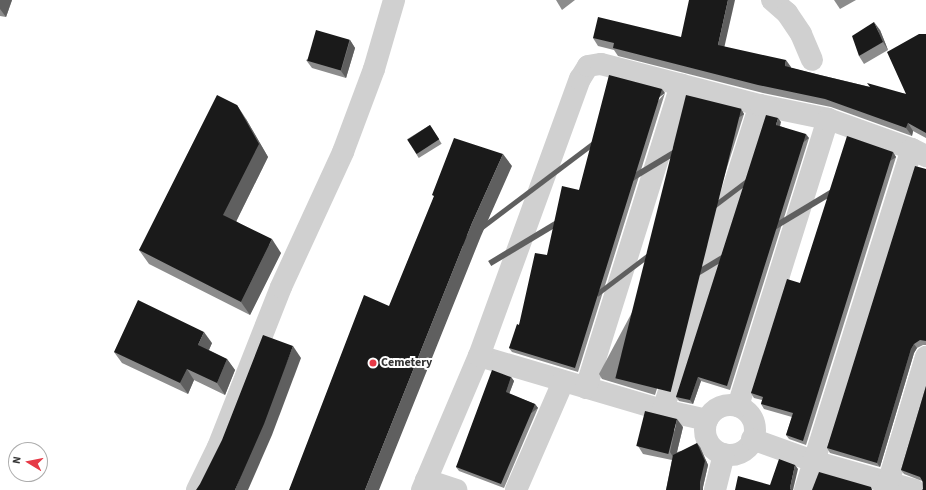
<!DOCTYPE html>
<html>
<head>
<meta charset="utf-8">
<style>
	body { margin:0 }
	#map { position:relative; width:926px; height:490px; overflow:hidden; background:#fff; font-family:"Source Sans 3",sans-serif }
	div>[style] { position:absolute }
	.minor>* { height:22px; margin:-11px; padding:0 11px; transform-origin:11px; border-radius:11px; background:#d0d0d0 }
	.minor>.ring { margin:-11px; padding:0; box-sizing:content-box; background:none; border:22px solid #d0d0d0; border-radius:50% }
	.wall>* { inset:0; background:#8c8c8c; transform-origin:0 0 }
	.shaded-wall>* { inset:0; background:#5f5f5f; transform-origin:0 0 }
	.building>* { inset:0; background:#1a1a1a; transform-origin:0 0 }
	.dots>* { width:11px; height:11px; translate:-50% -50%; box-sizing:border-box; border:2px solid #fff; border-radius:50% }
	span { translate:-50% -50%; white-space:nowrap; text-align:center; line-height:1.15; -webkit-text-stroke:4px #fff; paint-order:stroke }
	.poi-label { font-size:12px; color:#333; font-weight:700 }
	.left { translate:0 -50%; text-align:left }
	.north { position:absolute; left:8px; top:442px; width:40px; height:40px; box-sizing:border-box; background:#fff; border:1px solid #adadad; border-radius:50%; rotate:280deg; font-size:11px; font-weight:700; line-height:16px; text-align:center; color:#333 }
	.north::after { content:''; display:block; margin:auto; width:14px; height:18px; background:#e63946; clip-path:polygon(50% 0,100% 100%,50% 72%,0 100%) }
</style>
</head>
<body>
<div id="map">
	<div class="minor">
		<div style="left:772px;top:0;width:20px;rotate:41deg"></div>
		<div style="left:787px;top:13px;width:25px;rotate:56deg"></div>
		<div style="left:801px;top:34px;width:28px;rotate:67deg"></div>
		<div style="left:479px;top:356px;width:192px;rotate:16.4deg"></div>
		<div style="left:663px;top:410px;width:45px;rotate:12.8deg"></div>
		<div style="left:586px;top:388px;width:318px;rotate:-72.6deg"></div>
		<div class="ring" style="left:705px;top:405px;width:28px;height:28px"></div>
		<div style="left:738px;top:406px;width:301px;rotate:-72.6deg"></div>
		<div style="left:663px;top:410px;width:320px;rotate:-72.4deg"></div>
		<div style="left:752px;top:439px;width:65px;rotate:19.8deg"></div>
		<div style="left:813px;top:461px;width:105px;rotate:16deg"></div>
		<div style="left:426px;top:480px;width:32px;rotate:18deg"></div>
		<div style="left:197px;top:490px;width:48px;rotate:-64deg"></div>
		<div style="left:218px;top:447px;width:172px;rotate:-68.5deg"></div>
		<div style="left:281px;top:287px;width:149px;rotate:-65.3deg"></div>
		<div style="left:343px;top:152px;width:89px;rotate:-69.5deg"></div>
		<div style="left:374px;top:69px;width:72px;rotate:-73.8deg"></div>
		<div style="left:422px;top:490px;width:146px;rotate:-67deg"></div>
		<div style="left:479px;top:356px;width:295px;rotate:-70deg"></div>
		<div style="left:580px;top:79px;width:15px;rotate:-58deg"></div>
		<div style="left:588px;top:66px;width:13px;rotate:-9deg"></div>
		<div style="left:601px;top:64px;width:164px;rotate:14.5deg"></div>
		<div style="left:760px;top:105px;width:69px;rotate:11.6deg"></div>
		<div style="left:828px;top:119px;width:89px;rotate:19.7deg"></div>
		<div style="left:912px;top:149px;width:16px;rotate:27deg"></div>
		<div style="left:516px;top:490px;width:118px;rotate:-66.5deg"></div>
		<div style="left:715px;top:490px;width:37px;rotate:-76deg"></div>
		<div style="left:805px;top:490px;width:357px;rotate:-72.6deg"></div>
		<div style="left:886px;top:490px;width:139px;rotate:-73.3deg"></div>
	</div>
	<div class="wall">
		<div style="clip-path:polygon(0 0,12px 0,6px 17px,0 16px)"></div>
		<div style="clip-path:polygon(556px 0,575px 0,562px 10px)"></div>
		<div style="clip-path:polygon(834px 0,856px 0,840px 9px)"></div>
		<div style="clip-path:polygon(880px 30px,888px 50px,864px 64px,859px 56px)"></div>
		<div style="clip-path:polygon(926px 34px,926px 138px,913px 131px,912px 136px,831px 107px,763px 93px,618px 56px,614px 50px,598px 46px,593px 38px,681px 37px,725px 47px,791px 68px,820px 75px,870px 87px,906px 94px)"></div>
		<div style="clip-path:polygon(350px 40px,355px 48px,346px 78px,312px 68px,306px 60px)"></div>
		<div style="clip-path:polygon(665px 93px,578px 372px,512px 352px,509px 348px,519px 325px,547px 255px,579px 190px)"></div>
		<div style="clip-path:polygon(741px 109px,744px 114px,655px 395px,602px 379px,599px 374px)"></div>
		<div style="clip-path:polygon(246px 119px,268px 157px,236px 221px,281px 253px,250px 315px,149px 264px,139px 250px)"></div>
		<div style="clip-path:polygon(781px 122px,780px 126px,809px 138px,730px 390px,701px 381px,693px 404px,679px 401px,676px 397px)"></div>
		<div style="left:430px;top:125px;width:22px;height:27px;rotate:58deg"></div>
		<div style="clip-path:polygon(893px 152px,896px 157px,806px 445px,789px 439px,786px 435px,792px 417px,764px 409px,761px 404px,762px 400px,754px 398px,751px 393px,800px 283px)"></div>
		<div style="clip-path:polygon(926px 169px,926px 345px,923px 345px,917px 348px,914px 353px,880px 467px,830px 453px,827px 448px)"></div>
		<div style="clip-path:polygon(212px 343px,209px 350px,227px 359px,235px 370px,225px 395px,194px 380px,188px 394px,122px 363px,114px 352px)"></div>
		<div style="clip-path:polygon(511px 377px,514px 381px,509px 394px,535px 404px,538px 408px,504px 488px,459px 471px,456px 467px)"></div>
		<div style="clip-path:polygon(926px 386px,923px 489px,922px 481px,904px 474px,901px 470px)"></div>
		<div style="clip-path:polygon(683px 427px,677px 452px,700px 447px,708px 465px,703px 487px,703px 490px,666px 490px,672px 460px,643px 454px,638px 446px)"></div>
	</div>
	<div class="shaded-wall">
		<div style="clip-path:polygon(0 0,12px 0,6px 17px,0 9px)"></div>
		<div style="clip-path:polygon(728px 0,735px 0,723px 53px,718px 45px)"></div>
		<div style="clip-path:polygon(874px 22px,880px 30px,888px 50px,883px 42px)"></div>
		<div style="clip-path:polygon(350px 40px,355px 48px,346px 78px,341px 71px)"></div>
		<div style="clip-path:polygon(786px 60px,791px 67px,790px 73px,785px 66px)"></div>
		<div style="left:662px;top:89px;width:5px;height:292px;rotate:53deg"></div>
		<div style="clip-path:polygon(237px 105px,246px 119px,268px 157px,233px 228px,223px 215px)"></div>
		<div style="left:741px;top:109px;width:6px;height:295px;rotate:59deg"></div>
		<div style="clip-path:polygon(778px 118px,781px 122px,779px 129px,776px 125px)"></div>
		<div style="clip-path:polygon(908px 123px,913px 131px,912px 136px,906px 128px)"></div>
		<div style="left:806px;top:134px;width:5px;height:264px;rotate:53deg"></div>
		<div style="left:893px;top:152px;width:6px;height:303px;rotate:59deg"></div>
		<div style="clip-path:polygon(503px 154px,512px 166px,481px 236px,379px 490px,365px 490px,472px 223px)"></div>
		<div style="clip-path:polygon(272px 239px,281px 253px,250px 315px,241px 302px)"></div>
		<div style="clip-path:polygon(204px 332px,212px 343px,206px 356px,198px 345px)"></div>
		<div style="clip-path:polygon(914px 344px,917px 348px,914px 353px,880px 467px,877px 463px,911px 349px)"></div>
		<div style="clip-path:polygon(293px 346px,301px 358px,272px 435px,248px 490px,235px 490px)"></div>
		<div style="clip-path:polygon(227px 359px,235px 370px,225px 395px,217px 383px)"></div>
		<div style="clip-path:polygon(187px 369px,194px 380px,188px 394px,180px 383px)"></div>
		<div style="clip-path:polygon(511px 377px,514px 381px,508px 397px,506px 392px)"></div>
		<div style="clip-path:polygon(698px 377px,701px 381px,693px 404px,690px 400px)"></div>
		<div style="left:535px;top:404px;width:5px;height:87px;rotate:53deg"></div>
		<div style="clip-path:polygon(677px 419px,683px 427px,675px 460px,670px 452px)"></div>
		<div style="clip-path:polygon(697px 443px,700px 447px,708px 465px,703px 487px,703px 490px,700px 490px,700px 489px)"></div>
		<div style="clip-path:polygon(795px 465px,798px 469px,793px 490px,791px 490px,790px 488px)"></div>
	</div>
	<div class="building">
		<div style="clip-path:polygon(689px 0,728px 0,718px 45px,786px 60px,785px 66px,820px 75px,870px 87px,867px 83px,906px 94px,887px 52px,919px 34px,926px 34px,926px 133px,908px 123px,906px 128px,825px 99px,758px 85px,613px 48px,614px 43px,593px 38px,598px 17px,681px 37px)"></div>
		<div style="clip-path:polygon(874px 22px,883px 42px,859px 56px,852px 36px)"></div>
		<div style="left:316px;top:30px;width:35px;height:32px;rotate:16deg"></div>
		<div style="clip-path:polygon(609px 75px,662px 89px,575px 368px,509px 348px,517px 324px,519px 325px,535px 253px,547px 255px,562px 186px,579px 190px)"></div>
		<div style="clip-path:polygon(217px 95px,237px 105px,259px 144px,223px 215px,272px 239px,241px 302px,139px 250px)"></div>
		<div style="left:686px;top:95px;width:57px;height:292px;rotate:14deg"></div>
		<div style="clip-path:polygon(766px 115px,778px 118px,776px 125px,806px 134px,727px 386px,698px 377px,690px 400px,676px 397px)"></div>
		<div style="left:430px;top:125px;width:17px;height:27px;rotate:57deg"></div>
		<div style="clip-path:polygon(847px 136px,893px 152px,803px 441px,786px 435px,793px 413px,761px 404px,763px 397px,751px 393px,787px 279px,800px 283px)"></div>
		<div style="clip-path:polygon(454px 138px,503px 154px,472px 223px,365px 490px,289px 490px,364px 295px,389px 306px,434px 196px,432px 195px)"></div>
		<div style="clip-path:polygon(915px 166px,926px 169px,926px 341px,920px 340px,914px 344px,911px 349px,877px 463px,827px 448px)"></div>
		<div style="clip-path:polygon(138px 300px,204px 332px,198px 345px,227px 359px,217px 383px,187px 369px,180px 383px,114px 352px)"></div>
		<div style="clip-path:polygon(263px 335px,293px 346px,264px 424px,235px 490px,196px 490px,200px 484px,222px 440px)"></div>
		<div style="clip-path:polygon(492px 370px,511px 377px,506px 392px,535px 404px,501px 484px,456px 467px)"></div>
		<div style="clip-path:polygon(926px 386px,926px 490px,922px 490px,923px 489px,923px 482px,920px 477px,901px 470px)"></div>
		<div style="left:645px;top:411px;width:33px;height:36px;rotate:14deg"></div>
		<div style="clip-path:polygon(697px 443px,705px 461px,700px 482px,700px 490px,666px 490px,673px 455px)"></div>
		<div style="clip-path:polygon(779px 459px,795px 465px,790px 488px,791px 490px,735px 490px,738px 476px,770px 485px)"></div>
		<div style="clip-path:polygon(819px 472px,871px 487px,872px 490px,812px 490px)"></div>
	</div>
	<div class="dots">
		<div style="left:373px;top:363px;background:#e63946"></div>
	</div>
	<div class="poi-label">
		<span class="left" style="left:381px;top:363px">Cemetery</span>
	</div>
	<div class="north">N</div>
</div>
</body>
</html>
